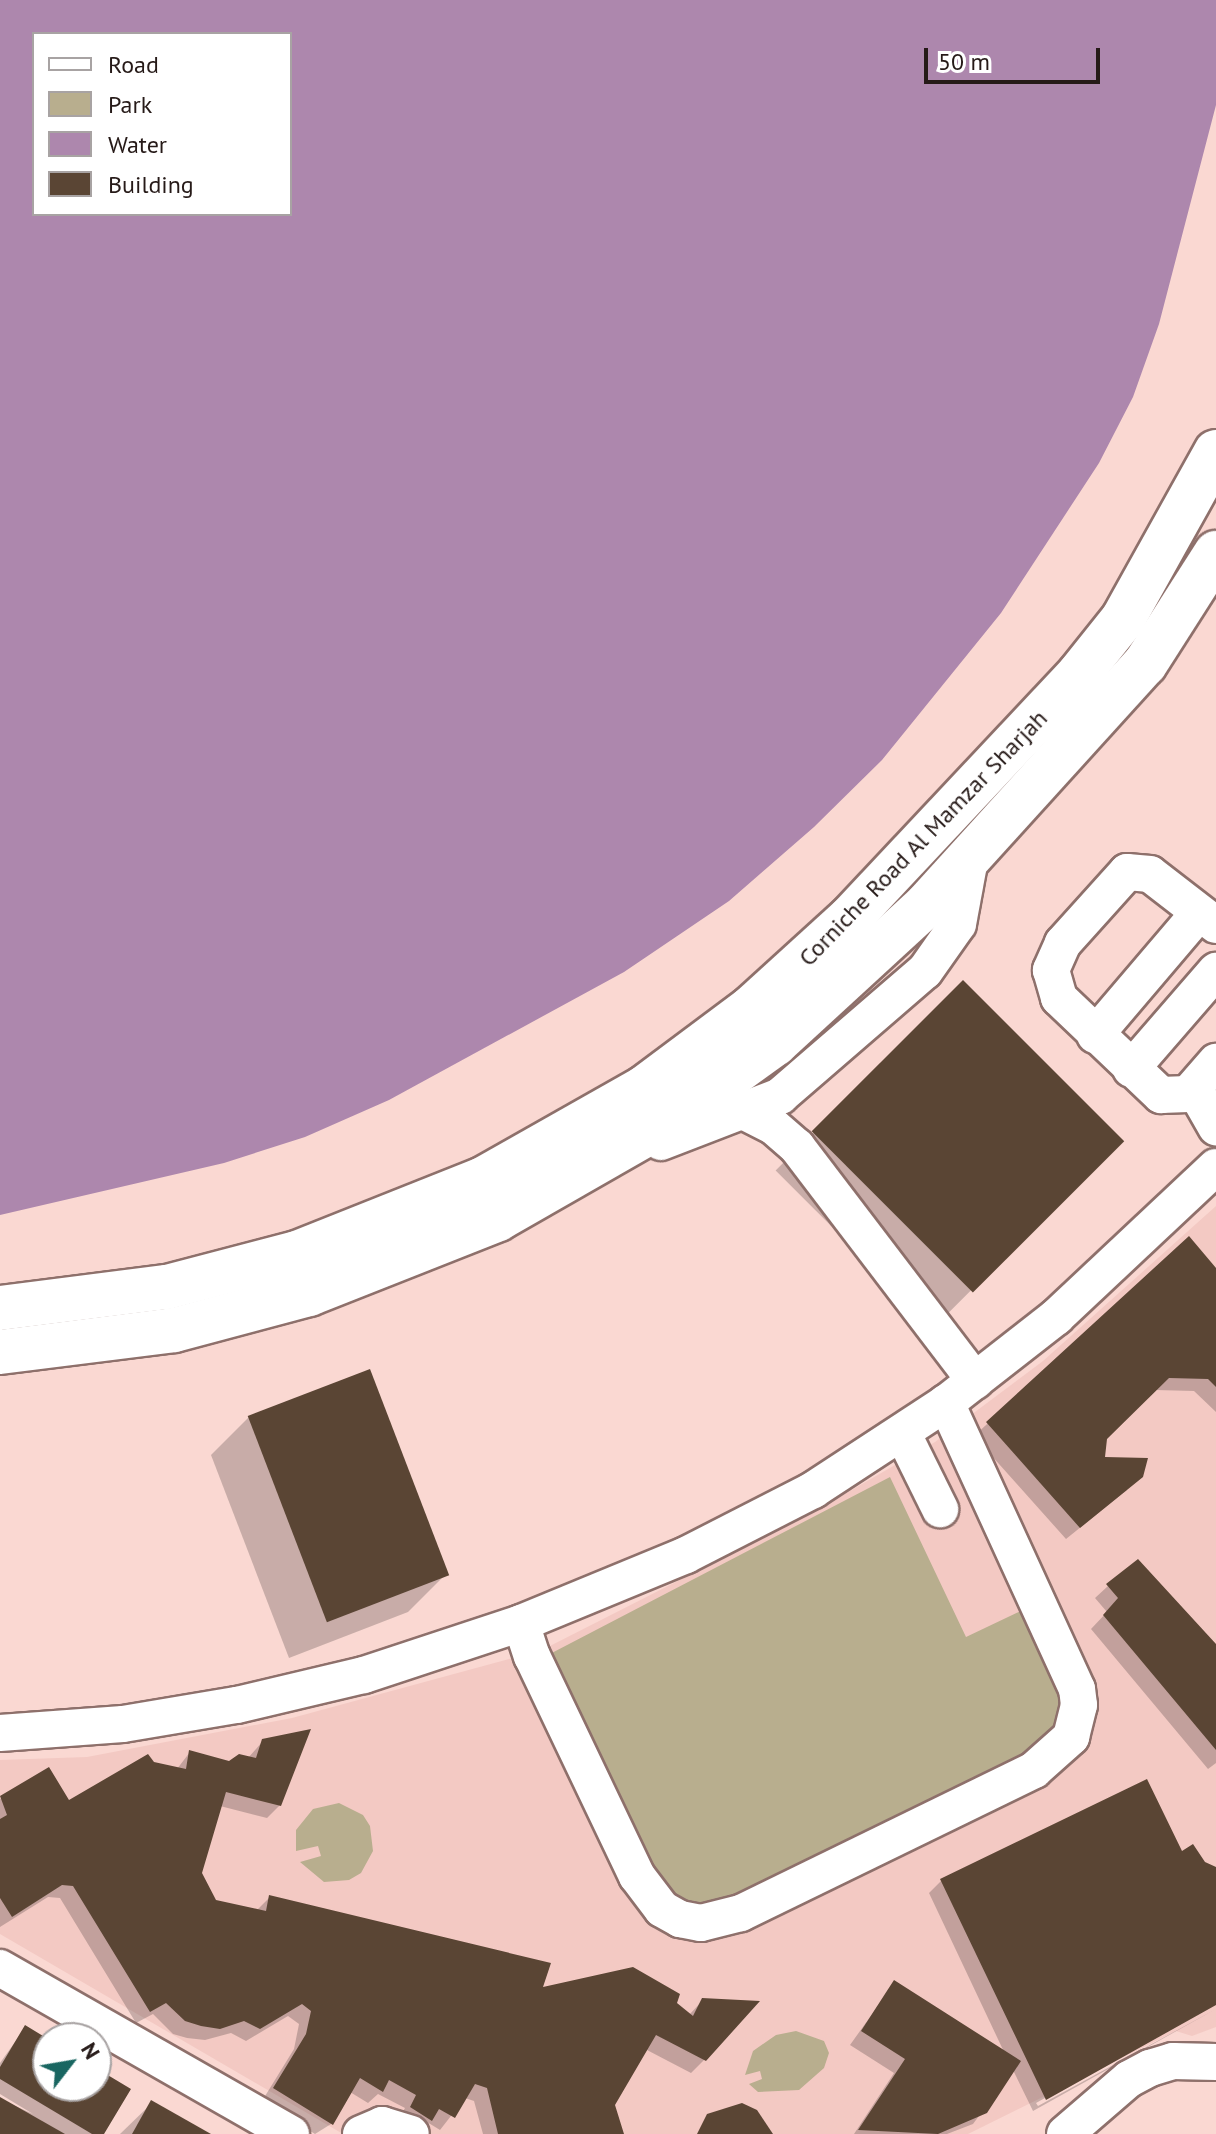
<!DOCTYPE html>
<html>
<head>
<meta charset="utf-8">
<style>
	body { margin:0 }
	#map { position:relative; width:1216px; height:2134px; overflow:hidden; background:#fad8d2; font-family:"PT Sans",sans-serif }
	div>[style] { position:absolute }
	.built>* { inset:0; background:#f3c9c3 }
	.green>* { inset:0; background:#b8ae8e }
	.water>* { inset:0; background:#ad87ad }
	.shadow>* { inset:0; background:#0003; transform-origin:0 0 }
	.building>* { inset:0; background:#5a4534; transform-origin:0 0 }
	.roads { filter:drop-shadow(2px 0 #8e706b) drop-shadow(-2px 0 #8e706b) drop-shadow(0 2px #8e706b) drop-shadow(0 -2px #8e706b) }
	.minor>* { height:36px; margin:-18px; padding:0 18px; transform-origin:18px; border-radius:18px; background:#fff }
	.major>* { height:44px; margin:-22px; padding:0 22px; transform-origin:22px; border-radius:22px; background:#fff }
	span { translate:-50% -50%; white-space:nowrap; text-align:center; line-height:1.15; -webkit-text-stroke:8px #fff; paint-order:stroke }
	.street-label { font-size:24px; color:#261a18 }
	.legend { position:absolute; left:32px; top:32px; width:260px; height:184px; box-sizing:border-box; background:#fff; border:2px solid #a8a3a3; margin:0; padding:10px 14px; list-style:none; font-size:24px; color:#261a18 }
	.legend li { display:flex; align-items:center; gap:16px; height:40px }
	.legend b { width:40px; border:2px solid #a8a3a3 }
	.north { position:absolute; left:32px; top:2022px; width:80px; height:80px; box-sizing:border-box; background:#fff; border:2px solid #a8a3a3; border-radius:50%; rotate:59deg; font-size:22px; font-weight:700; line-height:32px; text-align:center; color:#261a18 }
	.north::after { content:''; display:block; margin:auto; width:28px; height:36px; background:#196661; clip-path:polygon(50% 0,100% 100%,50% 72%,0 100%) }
	.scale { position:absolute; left:924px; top:48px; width:176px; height:36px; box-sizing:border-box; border:4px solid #261a18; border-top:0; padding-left:10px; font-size:24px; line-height:28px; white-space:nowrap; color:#261a18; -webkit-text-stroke:6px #fff; paint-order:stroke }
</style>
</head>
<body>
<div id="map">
	<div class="built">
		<div style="clip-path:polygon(1216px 1206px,1216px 2027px,1192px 2036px,1176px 2031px,968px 2134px,343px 2134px,0 1934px,0 1760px,87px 1757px,292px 1718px,542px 1650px,810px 1514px,935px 1442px,1043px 1361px)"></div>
	</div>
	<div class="green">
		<div style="clip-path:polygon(890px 1477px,966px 1637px,1023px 1610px,1071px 1710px,1059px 1740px,708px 1913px,657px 1889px,546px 1656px)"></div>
		<div style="clip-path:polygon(339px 1803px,363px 1815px,370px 1826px,373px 1851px,361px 1873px,349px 1880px,324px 1882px,300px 1862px,321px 1856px,318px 1846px,296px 1851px,296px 1830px,313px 1809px)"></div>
		<div style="clip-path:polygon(796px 2031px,824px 2041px,829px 2053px,824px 2068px,799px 2090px,758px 2092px,749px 2084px,762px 2079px,760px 2071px,745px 2075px,753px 2051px,776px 2035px)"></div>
	</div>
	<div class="water">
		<div style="clip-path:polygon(evenodd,0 0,1216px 0,1216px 105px,1159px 324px,1133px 397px,1099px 463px,1001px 613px,882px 760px,814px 827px,729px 901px,624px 972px,389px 1100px,305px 1137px,224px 1163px,0 1215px,0 0,34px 34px,290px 34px,290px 214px,34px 214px,34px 34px)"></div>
	</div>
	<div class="shadow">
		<div style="left:963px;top:983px;width:223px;height:265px;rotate:45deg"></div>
		<div style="clip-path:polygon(1189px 1239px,1216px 1271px,1216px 1412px,1194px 1391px,1155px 1390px,1105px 1438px,1103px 1459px,1127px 1490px,1066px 1539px,974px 1436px)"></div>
		<div style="clip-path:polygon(249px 1417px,446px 1574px,408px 1612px,289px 1658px,211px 1455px)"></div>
		<div style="clip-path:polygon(1108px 1586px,1216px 1647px,1216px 1763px,1208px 1769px,1091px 1629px,1107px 1612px,1095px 1598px)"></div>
		<div style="clip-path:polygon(263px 1741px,280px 1805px,267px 1818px,220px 1806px,200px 1873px,215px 1902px,256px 1911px,270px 1897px,540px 1990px,674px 2003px,689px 2015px,703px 2000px,704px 2060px,691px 2073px,645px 2049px,613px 2105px,622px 2134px,483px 2134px,474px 2101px,465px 2098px,440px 2130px,427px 2122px,418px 2132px,398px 2120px,405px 2108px,378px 2094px,368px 2103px,350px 2092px,331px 2124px,315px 2134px,262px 2101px,294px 2049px,299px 2024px,288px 2016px,246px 2041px,231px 2033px,205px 2040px,187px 2038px,173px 2034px,153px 2014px,136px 2023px,60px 1898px,48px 1897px,0 1927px,0 1799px,48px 1770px,68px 1802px,153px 1764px,177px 1769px,190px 1752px,229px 1763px,248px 1758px)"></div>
		<div style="clip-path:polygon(1181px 1854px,1216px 1872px,1216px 2003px,1036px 2103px,1038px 2106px,1216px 2009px,1033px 2111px,1013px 2070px,973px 2124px,947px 2134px,854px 2134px,894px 2073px,850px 2045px,895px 1982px,1005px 2054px,929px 1893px,942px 1880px)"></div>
		<div style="clip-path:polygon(25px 2028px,48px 2041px,48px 2086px,96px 2086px,96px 2070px,102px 2134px,0 2134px,0 2099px,33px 2114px,0 2094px,0 2063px)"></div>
		<div style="clip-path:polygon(152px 2103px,207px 2134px,120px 2134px)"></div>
	</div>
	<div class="building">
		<div style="left:963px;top:980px;width:228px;height:214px;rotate:45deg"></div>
		<div style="clip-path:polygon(1189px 1236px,1216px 1268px,1216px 1387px,1208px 1379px,1169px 1378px,1107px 1439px,1105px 1457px,1148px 1458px,1143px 1477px,1080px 1528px,986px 1422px)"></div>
		<div style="left:370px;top:1369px;width:221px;height:131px;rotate:69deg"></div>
		<div style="clip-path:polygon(1138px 1559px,1216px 1644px,1216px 1750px,1103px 1615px,1118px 1598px,1106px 1584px)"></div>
		<div style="clip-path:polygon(311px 1729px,281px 1806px,226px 1792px,202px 1873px,216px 1900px,266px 1911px,269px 1895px,551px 1963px,543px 1987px,633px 1967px,680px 1994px,677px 2003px,693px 2016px,702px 1998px,760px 2001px,706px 2061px,656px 2035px,615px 2105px,624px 2134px,498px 2134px,487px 2088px,475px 2084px,455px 2118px,439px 2109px,432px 2121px,410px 2107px,416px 2095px,389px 2080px,383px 2092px,360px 2078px,333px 2125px,273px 2088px,306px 2034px,311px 2011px,302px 2004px,260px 2029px,244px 2021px,220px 2029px,201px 2026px,185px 2021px,166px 2003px,150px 2012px,73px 1886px,62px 1885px,12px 1917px,0 1898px,0 1819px,7px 1815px,0 1796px,49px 1767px,69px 1800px,148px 1754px,154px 1762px,186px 1769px,189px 1750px,229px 1761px,239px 1754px,256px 1758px,262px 1739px)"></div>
		<div style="clip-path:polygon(1147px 1779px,1182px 1851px,1193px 1844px,1205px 1862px,1216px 1867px,1216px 2005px,1046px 2100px,940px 1879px)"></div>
		<div style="clip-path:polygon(894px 1980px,1021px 2061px,987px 2113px,938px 2134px,858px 2130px,905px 2059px,861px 2031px)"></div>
		<div style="clip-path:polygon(25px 2025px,48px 2039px,48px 2086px,96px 2086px,96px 2068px,131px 2089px,104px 2134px,92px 2134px,0 2079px,0 2067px)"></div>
		<div style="clip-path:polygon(0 2097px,65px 2134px,0 2134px)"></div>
		<div style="clip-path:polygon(151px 2100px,211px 2134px,132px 2134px)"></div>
		<div style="clip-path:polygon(742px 2103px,757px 2110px,773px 2134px,697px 2134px,707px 2114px)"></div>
	</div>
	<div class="roads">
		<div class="minor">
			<div style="left:1216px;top:925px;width:83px;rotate:-142.3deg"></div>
			<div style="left:1150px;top:874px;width:23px;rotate:-175deg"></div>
			<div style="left:1127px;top:872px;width:96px;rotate:132deg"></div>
			<div style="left:1063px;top:943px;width:30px;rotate:114deg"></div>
			<div style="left:1051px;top:970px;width:29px;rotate:74deg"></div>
			<div style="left:1059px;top:998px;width:141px;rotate:43.6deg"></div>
			<div style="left:1161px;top:1095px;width:27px;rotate:-2deg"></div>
			<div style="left:1188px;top:1094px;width:43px;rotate:-48.8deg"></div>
			<div style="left:1095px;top:1035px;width:160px;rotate:-49.6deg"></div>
			<div style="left:1131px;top:1069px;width:130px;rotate:-49.1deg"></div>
			<div style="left:1195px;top:1090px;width:43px;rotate:60.4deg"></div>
			<div style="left:745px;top:1112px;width:31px;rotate:27deg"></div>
			<div style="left:773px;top:1126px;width:32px;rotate:41deg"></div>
			<div style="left:797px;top:1147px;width:294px;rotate:52.7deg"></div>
			<div style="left:661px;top:1142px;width:128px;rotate:-21.1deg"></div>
			<div style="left:780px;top:1096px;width:191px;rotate:-40.8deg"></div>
			<div style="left:925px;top:971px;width:57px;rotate:-54.9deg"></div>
			<div style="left:958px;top:924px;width:72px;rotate:-79.6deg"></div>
			<div style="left:903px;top:1434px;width:84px;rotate:63.7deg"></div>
			<div style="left:521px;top:1623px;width:35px;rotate:72deg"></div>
			<div style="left:532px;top:1656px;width:244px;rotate:64.5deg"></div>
			<div style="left:637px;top:1876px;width:41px;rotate:52.9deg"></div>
			<div style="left:662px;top:1909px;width:21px;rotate:29deg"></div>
			<div style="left:680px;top:1919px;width:21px;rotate:11deg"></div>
			<div style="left:701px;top:1923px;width:41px;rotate:-14deg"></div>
			<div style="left:741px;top:1913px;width:326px;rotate:-26deg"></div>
			<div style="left:1034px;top:1770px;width:50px;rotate:-41.7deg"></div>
			<div style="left:1071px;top:1737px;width:33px;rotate:-76deg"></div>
			<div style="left:1079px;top:1705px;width:16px;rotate:-97deg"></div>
			<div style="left:1077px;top:1689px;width:315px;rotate:-114.6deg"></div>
			<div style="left:0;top:1733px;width:123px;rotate:-4.2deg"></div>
			<div style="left:123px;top:1724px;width:116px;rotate:-9.5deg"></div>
			<div style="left:237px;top:1705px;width:130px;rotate:-13.3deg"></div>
			<div style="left:364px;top:1675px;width:165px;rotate:-18.3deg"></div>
			<div style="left:521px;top:1623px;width:178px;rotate:-22.4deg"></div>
			<div style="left:686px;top:1555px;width:143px;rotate:-27.1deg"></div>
			<div style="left:813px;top:1490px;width:159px;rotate:-33.2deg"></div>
			<div style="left:946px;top:1403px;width:140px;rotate:-38deg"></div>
			<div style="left:1056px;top:1317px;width:219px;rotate:-43.2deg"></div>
			<div style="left:0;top:1968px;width:335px;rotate:29.7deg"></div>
			<div style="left:361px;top:2134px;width:23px;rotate:-23deg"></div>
			<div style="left:382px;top:2125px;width:30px;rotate:17deg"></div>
			<div style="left:1065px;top:2134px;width:84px;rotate:-40.7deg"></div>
			<div style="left:1129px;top:2079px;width:24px;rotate:-28deg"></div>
			<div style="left:1150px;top:2068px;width:24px;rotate:-17deg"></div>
			<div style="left:1173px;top:2061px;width:43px;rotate:1.3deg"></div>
		</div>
		<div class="major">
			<div style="left:0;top:1308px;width:168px;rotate:-7.2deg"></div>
			<div style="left:167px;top:1287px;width:134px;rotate:-14.7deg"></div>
			<div style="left:297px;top:1253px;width:200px;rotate:-21.7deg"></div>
			<div style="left:483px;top:1179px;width:185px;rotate:-29.5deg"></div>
			<div style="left:644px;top:1088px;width:134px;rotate:-36.8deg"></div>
			<div style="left:751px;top:1008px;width:134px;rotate:-42.3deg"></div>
			<div style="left:850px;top:918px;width:335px;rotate:-46.8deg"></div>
			<div style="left:1079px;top:674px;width:70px;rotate:-51.3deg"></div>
			<div style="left:1123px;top:619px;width:191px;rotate:-60.9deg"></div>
			<div style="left:0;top:1352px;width:175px;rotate:-7.2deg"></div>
			<div style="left:174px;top:1330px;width:140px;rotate:-14.9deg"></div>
			<div style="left:309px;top:1294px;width:203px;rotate:-21.6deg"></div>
			<div style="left:498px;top:1219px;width:191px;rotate:-29.8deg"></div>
			<div style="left:664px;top:1124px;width:137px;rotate:-35.8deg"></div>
			<div style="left:775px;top:1044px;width:207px;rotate:-42.6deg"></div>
			<div style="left:927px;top:904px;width:324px;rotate:-47.8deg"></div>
			<div style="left:1145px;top:664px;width:132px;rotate:-57.4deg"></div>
		</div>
	</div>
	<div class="street-label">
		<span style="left:923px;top:838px;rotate:-46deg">Corniche Road Al Mamzar Sharjah</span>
	</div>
	<ul class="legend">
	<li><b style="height:10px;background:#fff"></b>Road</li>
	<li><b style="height:22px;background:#b8ae8e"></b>Park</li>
	<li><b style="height:22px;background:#ad87ad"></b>Water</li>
	<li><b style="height:22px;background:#5a4534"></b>Building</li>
	</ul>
	<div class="north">N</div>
	<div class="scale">50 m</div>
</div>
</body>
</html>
